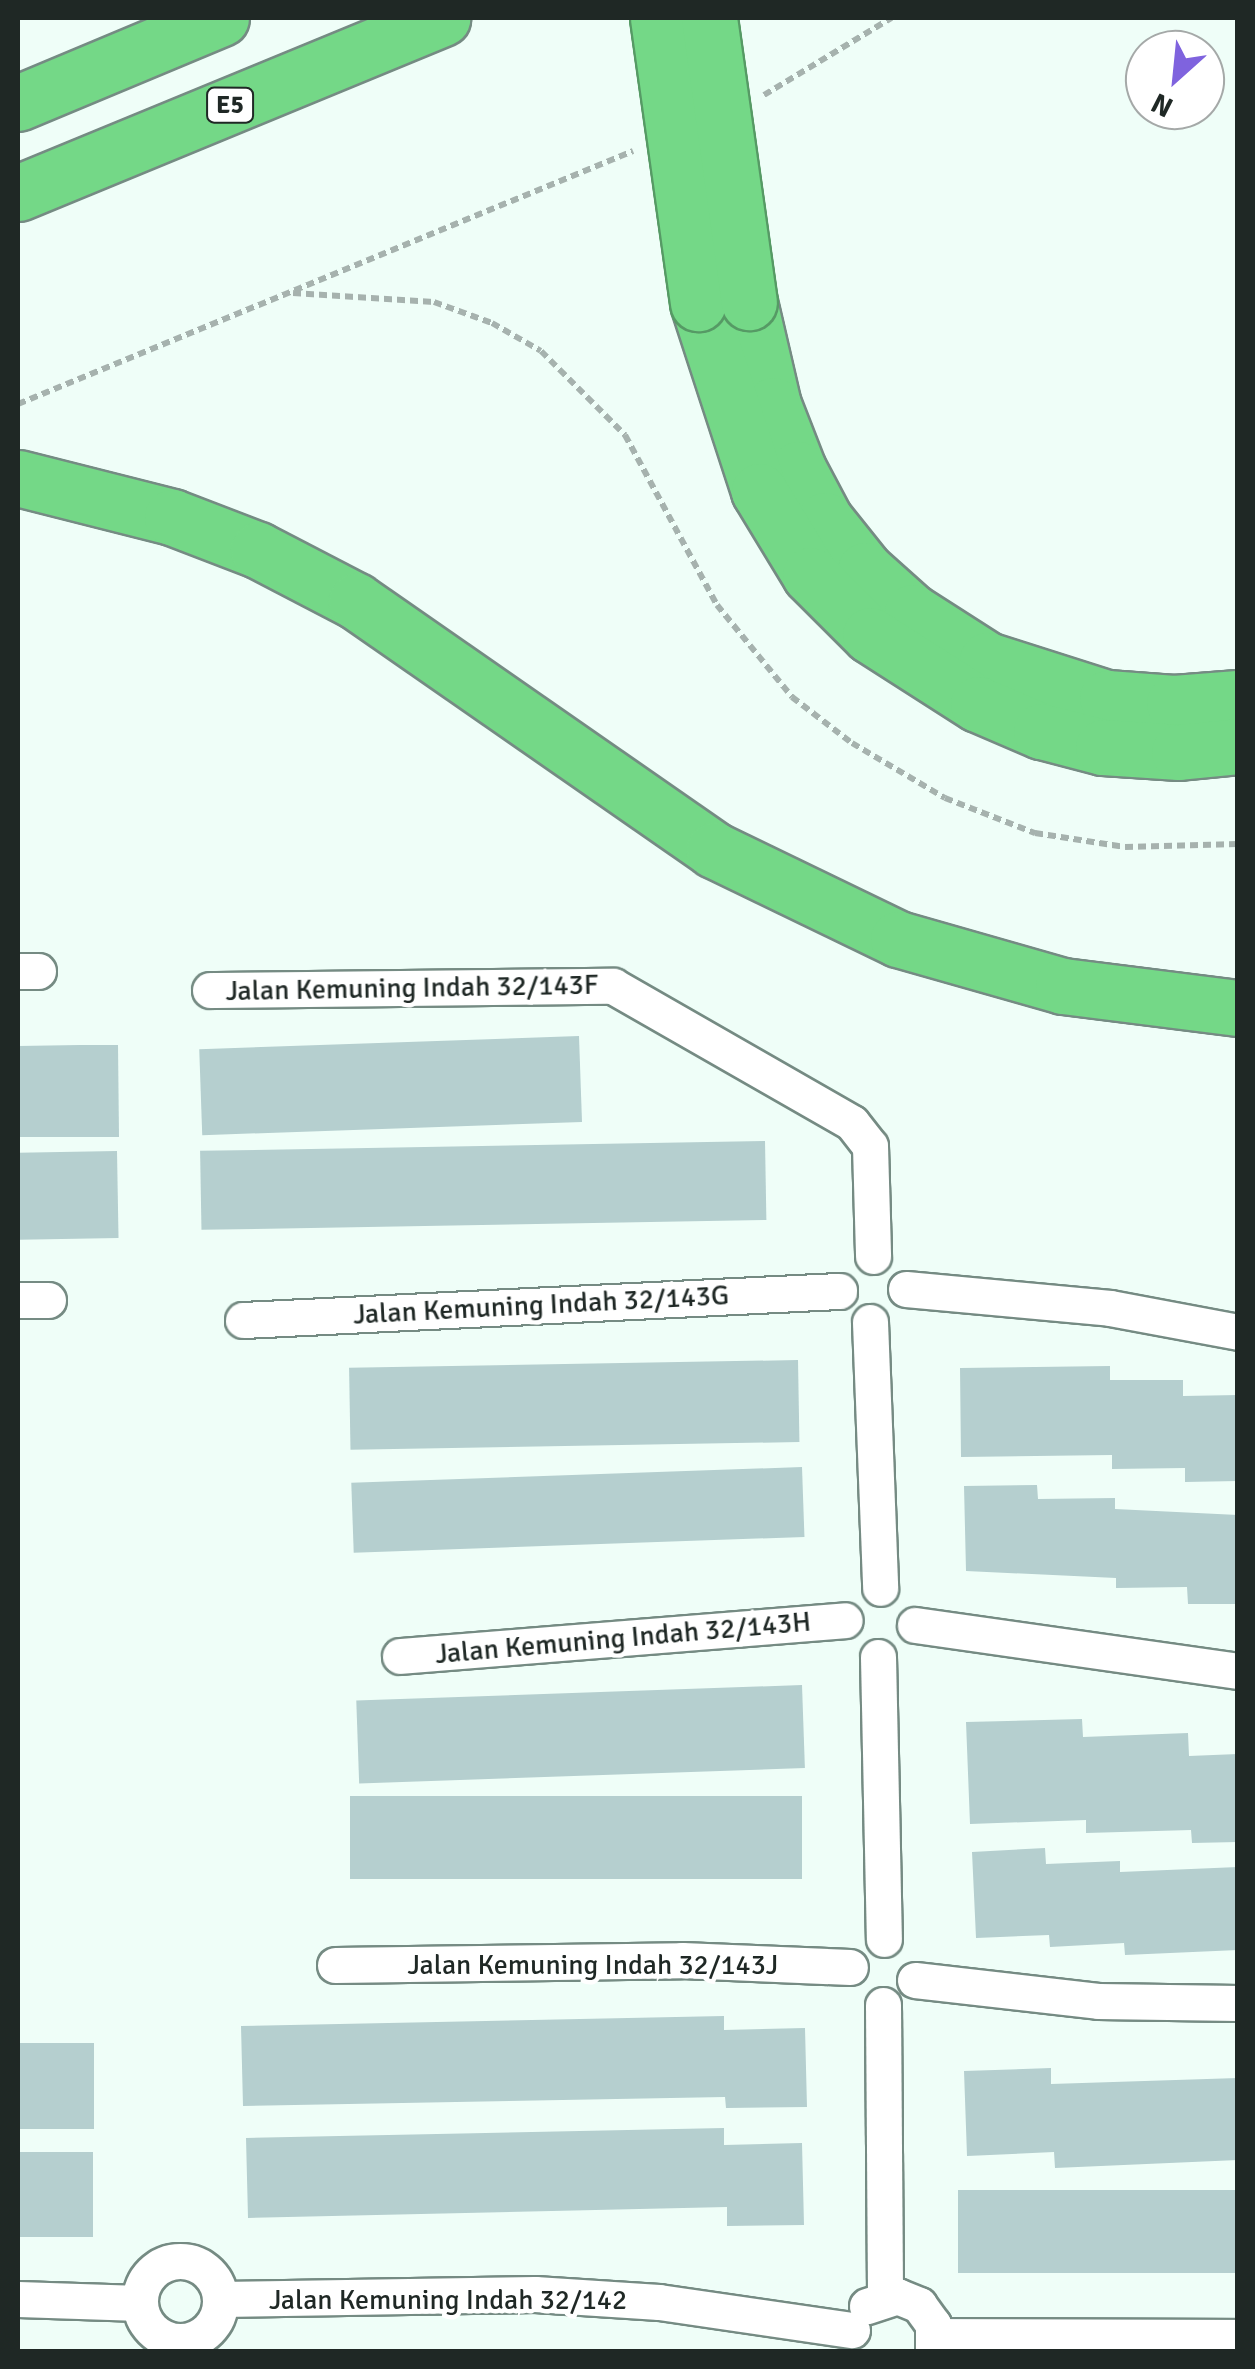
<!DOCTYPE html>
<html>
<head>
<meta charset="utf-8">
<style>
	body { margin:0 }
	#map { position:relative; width:1255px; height:2369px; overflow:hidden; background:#effef8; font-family:Signika,sans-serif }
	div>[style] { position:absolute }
	.building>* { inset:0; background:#b5cfcf; transform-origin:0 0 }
	.path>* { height:6px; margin-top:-3px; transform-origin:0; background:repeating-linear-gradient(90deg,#a6b2ae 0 8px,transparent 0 13px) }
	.roads { filter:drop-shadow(2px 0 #758b83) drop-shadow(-2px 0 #758b83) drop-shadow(0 2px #758b83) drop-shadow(0 -2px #758b83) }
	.minor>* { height:35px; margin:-17.5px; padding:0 17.5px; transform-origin:17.5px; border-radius:17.5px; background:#fff }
	.minor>.ring { margin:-17.5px; padding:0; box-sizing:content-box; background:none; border:35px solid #fff; border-radius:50% }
	.motorway>* { height:55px; margin:-27.5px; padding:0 27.5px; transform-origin:27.5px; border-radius:27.5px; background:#74d887 }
	.bridges { filter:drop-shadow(2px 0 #569a65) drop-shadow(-2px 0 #569a65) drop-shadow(0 2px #569a65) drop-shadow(0 -2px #569a65) }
	.motorway-bridge>* { height:55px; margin:-27.5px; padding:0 27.5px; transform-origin:27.5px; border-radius:27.5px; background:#74d887 }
	span { translate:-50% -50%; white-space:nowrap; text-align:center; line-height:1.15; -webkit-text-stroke:9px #fff; paint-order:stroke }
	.shield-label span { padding:2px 8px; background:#fff; border:2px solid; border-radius:8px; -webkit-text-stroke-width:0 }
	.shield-label { font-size:25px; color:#1f2825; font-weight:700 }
	.street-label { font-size:28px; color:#1f2825 }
	.frame { position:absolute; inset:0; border:20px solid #1f2825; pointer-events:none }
	.north { position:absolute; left:1125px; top:30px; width:100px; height:100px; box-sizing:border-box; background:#fff; border:2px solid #a5a9a8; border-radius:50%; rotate:207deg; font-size:28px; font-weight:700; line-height:40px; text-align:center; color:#1f2825 }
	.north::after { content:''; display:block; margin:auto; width:35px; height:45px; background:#7f63de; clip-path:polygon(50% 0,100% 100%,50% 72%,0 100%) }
</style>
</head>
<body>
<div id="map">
	<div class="building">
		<div style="left:579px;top:1036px;width:86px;height:380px;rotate:88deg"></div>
		<div style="clip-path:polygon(80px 1045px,118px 1045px,119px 1137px,18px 1137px,18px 1046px)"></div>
		<div style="left:765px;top:1141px;width:79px;height:565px;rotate:89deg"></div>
		<div style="left:117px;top:1151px;width:87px;height:99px;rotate:89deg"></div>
		<div style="left:798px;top:1360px;width:82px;height:449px;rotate:89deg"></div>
		<div style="clip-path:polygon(1110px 1366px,1110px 1380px,1183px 1380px,1183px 1396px,1238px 1395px,1238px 1481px,1185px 1482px,1185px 1468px,1112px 1469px,1112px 1455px,961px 1457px,960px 1368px)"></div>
		<div style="left:802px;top:1467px;width:70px;height:451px;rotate:88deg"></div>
		<div style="clip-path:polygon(1037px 1485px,1038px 1499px,1115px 1498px,1115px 1509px,1238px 1515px,1238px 1604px,1188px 1604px,1187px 1587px,1116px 1588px,1116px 1578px,966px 1571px,964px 1486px)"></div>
		<div style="left:802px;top:1685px;width:83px;height:446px;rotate:88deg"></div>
		<div style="clip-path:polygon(1082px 1719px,1083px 1737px,1188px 1733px,1189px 1756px,1238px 1754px,1238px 1842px,1192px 1843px,1191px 1830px,1086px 1833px,1086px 1820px,970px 1824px,966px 1722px)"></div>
		<div style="left:802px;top:1796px;width:83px;height:452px;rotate:90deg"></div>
		<div style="clip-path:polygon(1045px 1848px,1046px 1864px,1120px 1861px,1120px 1872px,1238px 1867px,1238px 1950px,1125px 1955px,1124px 1943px,1050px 1947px,1049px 1935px,976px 1938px,972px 1852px)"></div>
		<div style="clip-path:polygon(724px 2016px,724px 2030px,805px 2028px,807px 2107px,726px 2108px,725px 2097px,243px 2106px,241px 2026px)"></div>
		<div style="left:18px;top:2043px;width:76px;height:86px"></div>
		<div style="clip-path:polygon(1051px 2068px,1051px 2084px,1238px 2078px,1238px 2160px,1055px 2168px,1054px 2152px,967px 2156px,964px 2071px)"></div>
		<div style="clip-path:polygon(724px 2128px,724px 2145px,802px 2143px,804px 2225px,727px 2226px,727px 2207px,248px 2218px,246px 2138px)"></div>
		<div style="left:18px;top:2152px;width:75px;height:85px"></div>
		<div style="left:1238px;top:2190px;width:83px;height:280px;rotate:90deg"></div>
	</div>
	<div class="path">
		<div style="left:764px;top:95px;width:149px;rotate:-31.2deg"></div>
		<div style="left:293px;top:293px;width:141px;rotate:3.7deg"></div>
		<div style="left:434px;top:302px;width:62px;rotate:19.9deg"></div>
		<div style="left:492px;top:323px;width:56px;rotate:29.7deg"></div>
		<div style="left:541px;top:351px;width:119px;rotate:45deg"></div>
		<div style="left:625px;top:435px;width:193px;rotate:61.6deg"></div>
		<div style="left:717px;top:605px;width:119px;rotate:50.8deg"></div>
		<div style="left:792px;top:697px;width:76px;rotate:37.5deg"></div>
		<div style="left:852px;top:743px;width:108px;rotate:30.6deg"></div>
		<div style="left:945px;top:798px;width:97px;rotate:21.3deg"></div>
		<div style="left:1035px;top:833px;width:91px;rotate:8.8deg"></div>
		<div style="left:1125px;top:847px;width:113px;rotate:-1.5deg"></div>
		<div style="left:18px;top:404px;width:665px;rotate:-22.36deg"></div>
	</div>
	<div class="roads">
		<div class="minor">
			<div style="left:18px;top:971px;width:20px"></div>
			<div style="left:210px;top:990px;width:403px;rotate:-0.6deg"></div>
			<div style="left:613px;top:986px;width:275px;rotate:29.8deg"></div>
			<div style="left:852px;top:1123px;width:29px;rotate:52deg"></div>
			<div style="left:870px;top:1146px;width:110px;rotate:88.4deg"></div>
			<div style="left:906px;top:1289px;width:205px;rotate:5.3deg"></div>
			<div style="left:1110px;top:1308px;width:130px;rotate:10.6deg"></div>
			<div style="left:18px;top:1300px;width:30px"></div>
			<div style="left:243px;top:1320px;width:597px;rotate:-2.79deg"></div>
			<div style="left:870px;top:1322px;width:266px;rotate:87.8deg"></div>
			<div style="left:915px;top:1625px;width:326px;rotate:8.1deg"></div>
			<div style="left:400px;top:1656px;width:446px;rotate:-4.6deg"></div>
			<div style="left:878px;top:1657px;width:282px;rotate:88.8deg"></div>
			<div style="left:335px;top:1965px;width:347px;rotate:-0.8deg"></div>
			<div style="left:682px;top:1960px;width:168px;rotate:2.4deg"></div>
			<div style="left:915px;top:1980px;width:184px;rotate:6.5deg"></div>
			<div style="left:1098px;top:2001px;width:140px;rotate:0.8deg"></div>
			<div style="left:883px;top:2005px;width:292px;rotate:89.6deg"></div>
			<div class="ring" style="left:140px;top:2261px;width:45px;height:45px"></div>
			<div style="left:18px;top:2299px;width:122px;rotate:1.9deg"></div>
			<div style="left:221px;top:2299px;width:314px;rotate:-0.9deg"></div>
			<div style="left:535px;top:2294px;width:124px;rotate:3.7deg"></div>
			<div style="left:659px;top:2302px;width:195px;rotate:8.3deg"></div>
			<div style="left:867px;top:2306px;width:32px;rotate:-18deg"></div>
			<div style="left:897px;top:2296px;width:24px;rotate:22deg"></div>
			<div style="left:919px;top:2305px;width:24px;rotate:54deg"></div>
			<div style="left:933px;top:2324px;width:28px;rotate:90deg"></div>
			<div style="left:935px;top:2336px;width:303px;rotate:0.2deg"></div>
		</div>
		<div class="motorway">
			<div style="left:18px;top:103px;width:220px;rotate:-22.7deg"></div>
			<div style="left:18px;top:193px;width:459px;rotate:-22.4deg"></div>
			<div style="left:749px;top:302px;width:106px;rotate:76.9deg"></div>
			<div style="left:773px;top:405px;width:69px;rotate:68.7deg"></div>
			<div style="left:798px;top:469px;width:58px;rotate:62.1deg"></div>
			<div style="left:825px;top:520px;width:64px;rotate:51.3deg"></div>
			<div style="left:865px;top:570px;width:63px;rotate:41.8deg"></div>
			<div style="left:912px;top:612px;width:89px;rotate:32.6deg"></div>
			<div style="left:987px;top:660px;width:126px;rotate:17.6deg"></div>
			<div style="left:1107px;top:698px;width:67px;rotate:4.3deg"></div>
			<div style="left:1174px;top:703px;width:64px;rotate:-4.5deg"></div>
			<div style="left:698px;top:303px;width:198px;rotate:72deg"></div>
			<div style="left:759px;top:491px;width:98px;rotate:58.7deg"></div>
			<div style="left:810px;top:575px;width:85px;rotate:45deg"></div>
			<div style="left:870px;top:635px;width:128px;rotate:32.6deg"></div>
			<div style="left:978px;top:704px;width:69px;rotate:23.2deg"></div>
			<div style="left:1041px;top:731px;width:64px;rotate:14.5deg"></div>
			<div style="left:1103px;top:747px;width:76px;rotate:3.8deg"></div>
			<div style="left:1179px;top:752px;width:59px;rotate:-5.8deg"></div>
			<div style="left:18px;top:478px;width:159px;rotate:14.2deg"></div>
			<div style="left:172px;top:517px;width:92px;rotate:21deg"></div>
			<div style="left:258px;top:550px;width:110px;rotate:27.5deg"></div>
			<div style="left:356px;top:601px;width:436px;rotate:34.8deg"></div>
			<div style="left:714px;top:850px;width:204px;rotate:25.8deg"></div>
			<div style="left:898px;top:939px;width:172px;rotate:15.9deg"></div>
			<div style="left:1063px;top:986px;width:176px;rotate:7.2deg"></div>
		</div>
	</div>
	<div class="bridges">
		<div class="motorway-bridge">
			<div style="left:658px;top:18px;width:288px;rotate:82deg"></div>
			<div style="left:709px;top:18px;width:287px;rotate:82deg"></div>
		</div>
	</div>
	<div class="shield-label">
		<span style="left:230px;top:105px">E5</span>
	</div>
	<div class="street-label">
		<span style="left:412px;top:988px;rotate:-1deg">Jalan Kemuning Indah 32/143F</span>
		<span style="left:541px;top:1305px;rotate:-3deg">Jalan Kemuning Indah 32/143G</span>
		<span style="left:623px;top:1638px;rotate:-5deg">Jalan Kemuning Indah 32/143H</span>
		<span style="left:593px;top:1965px">Jalan Kemuning Indah 32/143J</span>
		<span style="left:448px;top:2300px">Jalan Kemuning Indah 32/142</span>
	</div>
	<div class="frame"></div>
	<div class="north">N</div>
</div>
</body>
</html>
